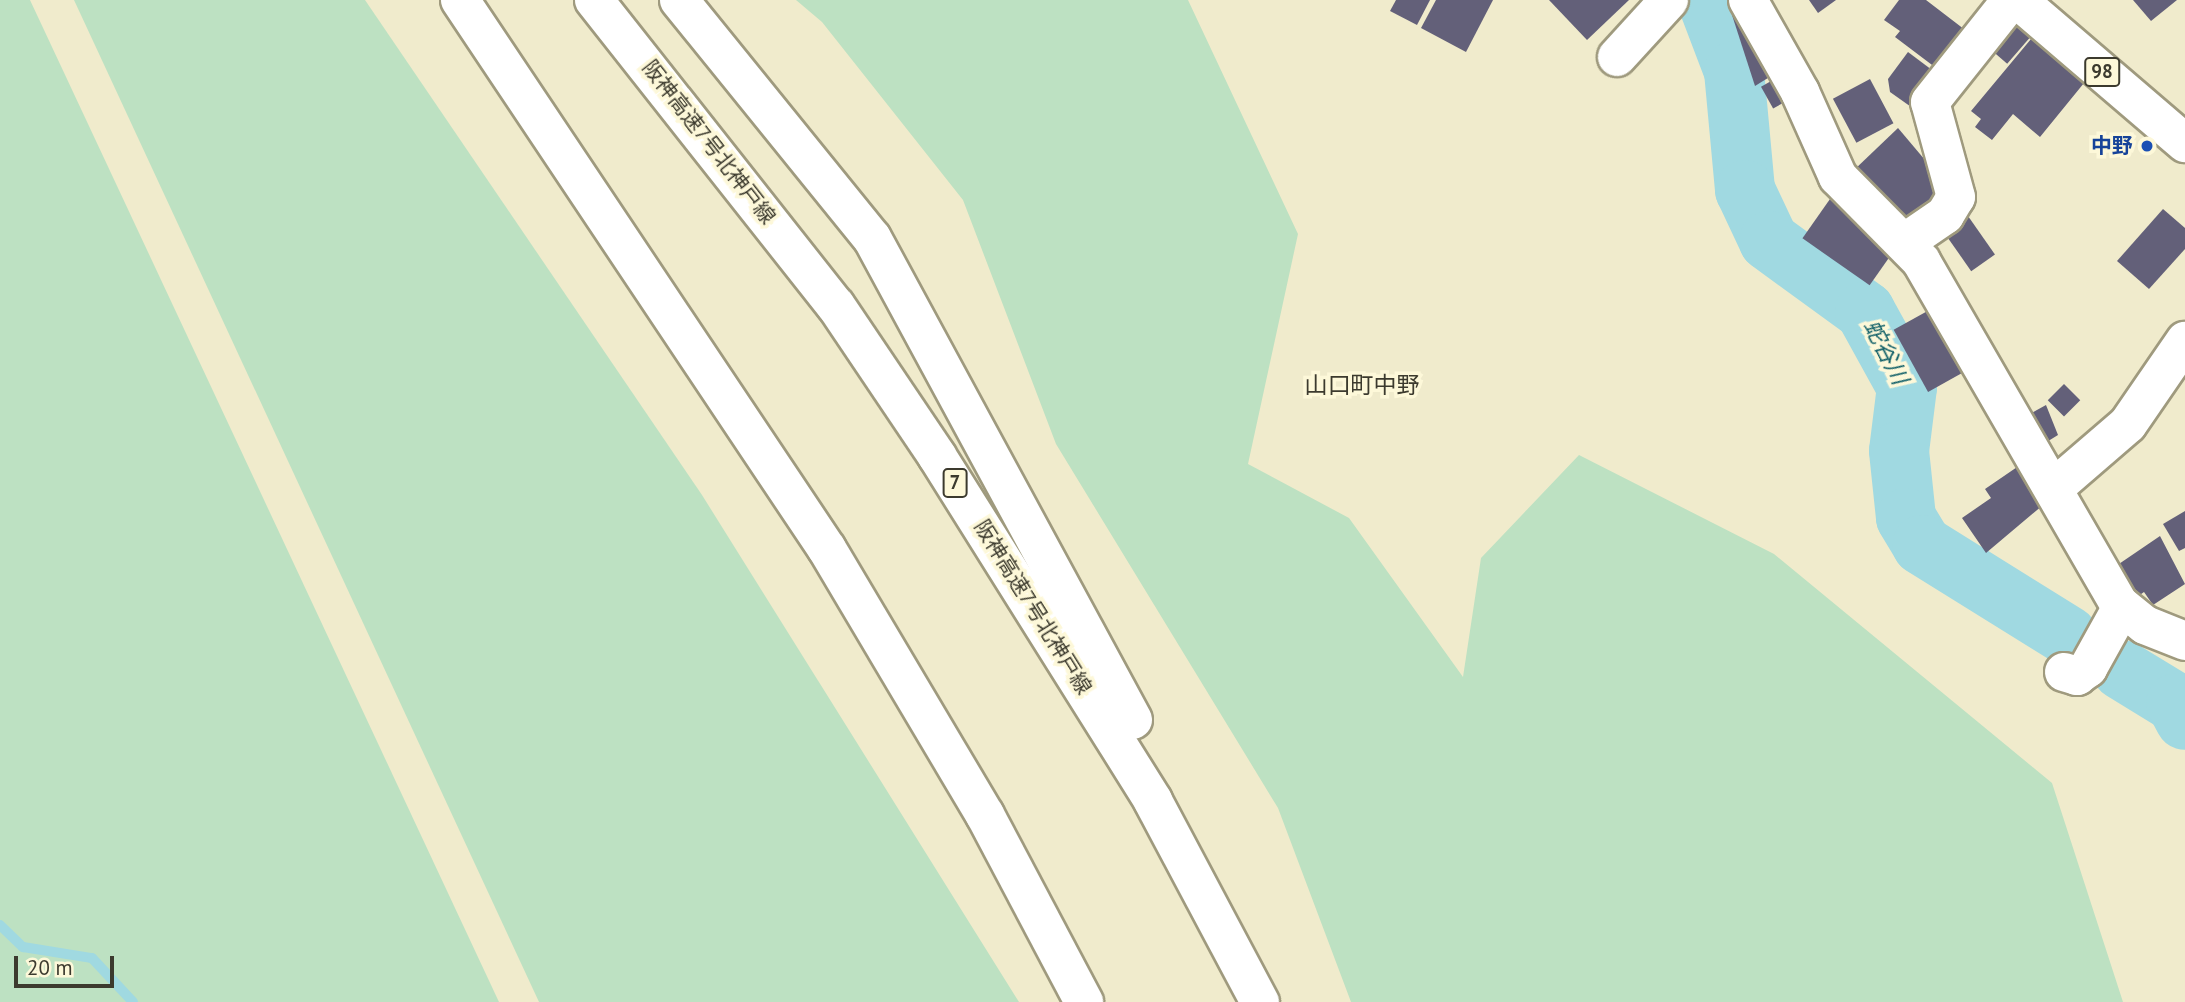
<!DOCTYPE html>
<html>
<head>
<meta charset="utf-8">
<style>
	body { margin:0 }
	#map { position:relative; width:2185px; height:1002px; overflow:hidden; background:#f0ebcc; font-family:"PT Sans","Noto Sans JP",sans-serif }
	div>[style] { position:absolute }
	.green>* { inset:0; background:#bde1c2 }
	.stream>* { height:10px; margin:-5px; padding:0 5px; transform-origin:5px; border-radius:5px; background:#a0d9e1 }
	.river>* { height:60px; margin:-30px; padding:0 30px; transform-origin:30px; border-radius:30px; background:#a0d9e1 }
	.building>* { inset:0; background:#636079; transform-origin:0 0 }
	.roads { filter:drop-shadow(2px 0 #9f9a7e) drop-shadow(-2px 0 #9f9a7e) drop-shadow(0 2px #9f9a7e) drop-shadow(0 -2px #9f9a7e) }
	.minor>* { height:38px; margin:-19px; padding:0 19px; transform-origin:19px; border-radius:19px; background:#fff }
	.major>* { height:38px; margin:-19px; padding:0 19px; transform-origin:19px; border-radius:19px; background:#fff }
	.highway>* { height:38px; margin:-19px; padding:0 19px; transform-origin:19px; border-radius:19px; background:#fff }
	.dots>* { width:19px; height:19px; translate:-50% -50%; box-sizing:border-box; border:4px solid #fdf8d9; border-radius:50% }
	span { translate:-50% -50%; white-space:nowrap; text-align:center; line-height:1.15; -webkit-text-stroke:7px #fdf8d9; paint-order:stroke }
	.shield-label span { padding:2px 5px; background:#fdf8d9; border:2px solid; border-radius:5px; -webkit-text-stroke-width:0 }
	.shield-label { font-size:19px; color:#3c3a2e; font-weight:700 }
	.street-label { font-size:21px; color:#3c3a2e }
	.transit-label { font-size:21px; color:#164399; font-weight:700 }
	.right { translate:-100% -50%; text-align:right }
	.water-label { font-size:23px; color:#136169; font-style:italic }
	.neighbourhood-label { font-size:23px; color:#3c3a2e }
	.scale { position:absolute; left:14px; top:956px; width:100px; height:32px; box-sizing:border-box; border:4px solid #3c3a2e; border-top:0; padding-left:9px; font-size:21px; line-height:24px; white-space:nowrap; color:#3c3a2e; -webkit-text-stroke:5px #fdf8d9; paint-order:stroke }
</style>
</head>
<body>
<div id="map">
	<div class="green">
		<div style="clip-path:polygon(0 0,30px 0,499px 1002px,0 1002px)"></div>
		<div style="clip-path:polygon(74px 0,365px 0,702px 495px,1019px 1002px,539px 1002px)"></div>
		<div style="clip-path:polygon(796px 0,1188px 0,1298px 234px,1248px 464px,1349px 518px,1463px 677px,1481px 558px,1579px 455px,1774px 554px,2052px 783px,2123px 1002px,1351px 1002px,1278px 808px,1056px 444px,963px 200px,822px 22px)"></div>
	</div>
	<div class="stream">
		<div style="left:0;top:925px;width:32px;rotate:44deg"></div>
		<div style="left:23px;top:947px;width:70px;rotate:9.1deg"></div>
		<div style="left:92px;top:958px;width:60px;rotate:47deg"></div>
	</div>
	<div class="river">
		<div style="left:1707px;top:0;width:76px;rotate:69.2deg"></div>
		<div style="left:1734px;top:71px;width:120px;rotate:84.7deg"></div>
		<div style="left:1745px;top:190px;width:56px;rotate:64.8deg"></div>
		<div style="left:1769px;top:241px;width:119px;rotate:36.1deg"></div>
		<div style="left:1865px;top:311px;width:87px;rotate:61.1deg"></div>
		<div style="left:1907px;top:387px;width:64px;rotate:97.1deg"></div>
		<div style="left:1899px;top:451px;width:67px;rotate:84deg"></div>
		<div style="left:1906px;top:518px;width:31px;rotate:59deg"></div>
		<div style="left:1922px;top:545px;width:172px;rotate:31.9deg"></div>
		<div style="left:2122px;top:670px;width:63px;rotate:31.4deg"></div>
		<div style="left:2176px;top:703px;width:19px;rotate:62deg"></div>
	</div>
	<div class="building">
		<div style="clip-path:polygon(1396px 0,1430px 0,1417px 25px,1390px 11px)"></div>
		<div style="clip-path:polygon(1436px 0,1493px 0,1466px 52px,1421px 28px)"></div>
		<div style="clip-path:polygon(1549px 0,1629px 0,1587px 40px)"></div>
		<div style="clip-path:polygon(1809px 0,1836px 0,1818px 13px)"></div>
		<div style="clip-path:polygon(1899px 0,1926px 0,1973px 36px,1944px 74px,1895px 37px,1900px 31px,1884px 20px)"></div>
		<div style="clip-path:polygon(2133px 0,2177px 0,2151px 21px)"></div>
		<div style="clip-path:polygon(1745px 8px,1781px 70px,1755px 86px,1732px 15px)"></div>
		<div style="left:2009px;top:19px;width:28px;height:35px;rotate:41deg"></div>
		<div style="clip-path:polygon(2031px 39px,2084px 83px,2040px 137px,2013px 114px,1992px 140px,1975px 127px,1981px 119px,1971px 111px)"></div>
		<div style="clip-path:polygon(1908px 52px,1940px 76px,1914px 109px,1890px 92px,1888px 79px)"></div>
		<div style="left:1782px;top:75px;width:25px;height:24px;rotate:61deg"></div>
		<div style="left:1870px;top:79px;width:50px;height:42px;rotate:62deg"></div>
		<div style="clip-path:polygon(1898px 128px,1952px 192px,1904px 224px,1853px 171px)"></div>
		<div style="left:1830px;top:199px;width:82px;height:48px;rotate:35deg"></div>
		<div style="clip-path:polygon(2163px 209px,2185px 228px,2185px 249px,2149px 289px,2117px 261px)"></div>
		<div style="left:1968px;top:216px;width:47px;height:29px;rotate:55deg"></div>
		<div style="left:1933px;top:308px;width:71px;height:45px;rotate:61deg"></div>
		<div style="left:2064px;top:384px;width:23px;height:23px;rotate:45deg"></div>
		<div style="clip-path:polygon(2046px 405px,2058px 435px,2045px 443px,2028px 415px)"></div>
		<div style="clip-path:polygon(2023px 463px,2049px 500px,1986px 553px,1962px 518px,1991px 498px,1985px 489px)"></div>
		<div style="clip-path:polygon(2185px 511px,2185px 548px,2179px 551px,2163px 524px)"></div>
		<div style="clip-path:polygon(2160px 536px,2185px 584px,2153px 605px,2144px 592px,2134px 599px,2113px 568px)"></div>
	</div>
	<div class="roads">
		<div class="minor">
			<div style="left:1748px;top:0;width:106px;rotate:60.5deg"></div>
			<div style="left:1800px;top:92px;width:93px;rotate:65.9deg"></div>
			<div style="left:1838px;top:177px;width:118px;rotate:45.3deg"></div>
			<div style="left:1921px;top:261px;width:396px;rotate:60deg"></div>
			<div style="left:2119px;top:604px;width:33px;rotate:39deg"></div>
			<div style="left:2145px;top:625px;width:43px;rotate:21.8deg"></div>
			<div style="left:1617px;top:57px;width:77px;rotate:-47.6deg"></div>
			<div style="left:1907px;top:241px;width:46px;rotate:-34.4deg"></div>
			<div style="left:1945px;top:215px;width:21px;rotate:-59deg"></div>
			<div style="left:1956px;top:197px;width:98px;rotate:-105.3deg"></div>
			<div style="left:1930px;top:102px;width:130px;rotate:-51.5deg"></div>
			<div style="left:2055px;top:487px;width:96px;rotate:-40.8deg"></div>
			<div style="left:2128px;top:424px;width:101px;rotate:-55.5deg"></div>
			<div style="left:2064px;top:672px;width:14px;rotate:17deg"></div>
			<div style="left:2077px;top:676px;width:14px;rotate:-36deg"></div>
			<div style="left:2088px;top:668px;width:70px;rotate:-60.9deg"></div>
		</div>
		<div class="major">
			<div style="left:2018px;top:0;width:220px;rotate:40.6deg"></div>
		</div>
		<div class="highway">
			<div style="left:460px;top:0;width:660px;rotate:56.24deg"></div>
			<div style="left:827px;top:549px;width:309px;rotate:59.3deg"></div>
			<div style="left:985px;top:815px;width:212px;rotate:62.1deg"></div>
			<div style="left:594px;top:0;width:390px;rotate:51.7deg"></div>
			<div style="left:836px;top:306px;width:181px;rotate:56deg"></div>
			<div style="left:937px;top:456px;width:407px;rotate:57.9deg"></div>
			<div style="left:1153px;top:801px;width:228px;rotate:62deg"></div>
			<div style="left:679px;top:0;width:306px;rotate:51deg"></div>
			<div style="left:872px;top:238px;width:548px;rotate:61.56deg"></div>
		</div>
	</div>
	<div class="dots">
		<div style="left:2147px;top:146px;background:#1a4fb4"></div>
	</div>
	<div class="shield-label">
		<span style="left:2102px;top:72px">98</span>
		<span style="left:955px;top:483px">7</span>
	</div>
	<div class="street-label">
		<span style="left:709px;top:142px;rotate:52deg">阪神高速7号北神戸線</span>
		<span style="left:1033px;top:607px;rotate:58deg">阪神高速7号北神戸線</span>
	</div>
	<div class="transit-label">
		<span class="right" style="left:2133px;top:146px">中野</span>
	</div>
	<div class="water-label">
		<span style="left:1886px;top:352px;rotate:63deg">蛇谷川</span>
	</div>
	<div class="neighbourhood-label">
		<span style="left:1362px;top:385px">山口町中野</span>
	</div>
	<div class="scale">20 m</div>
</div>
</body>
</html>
